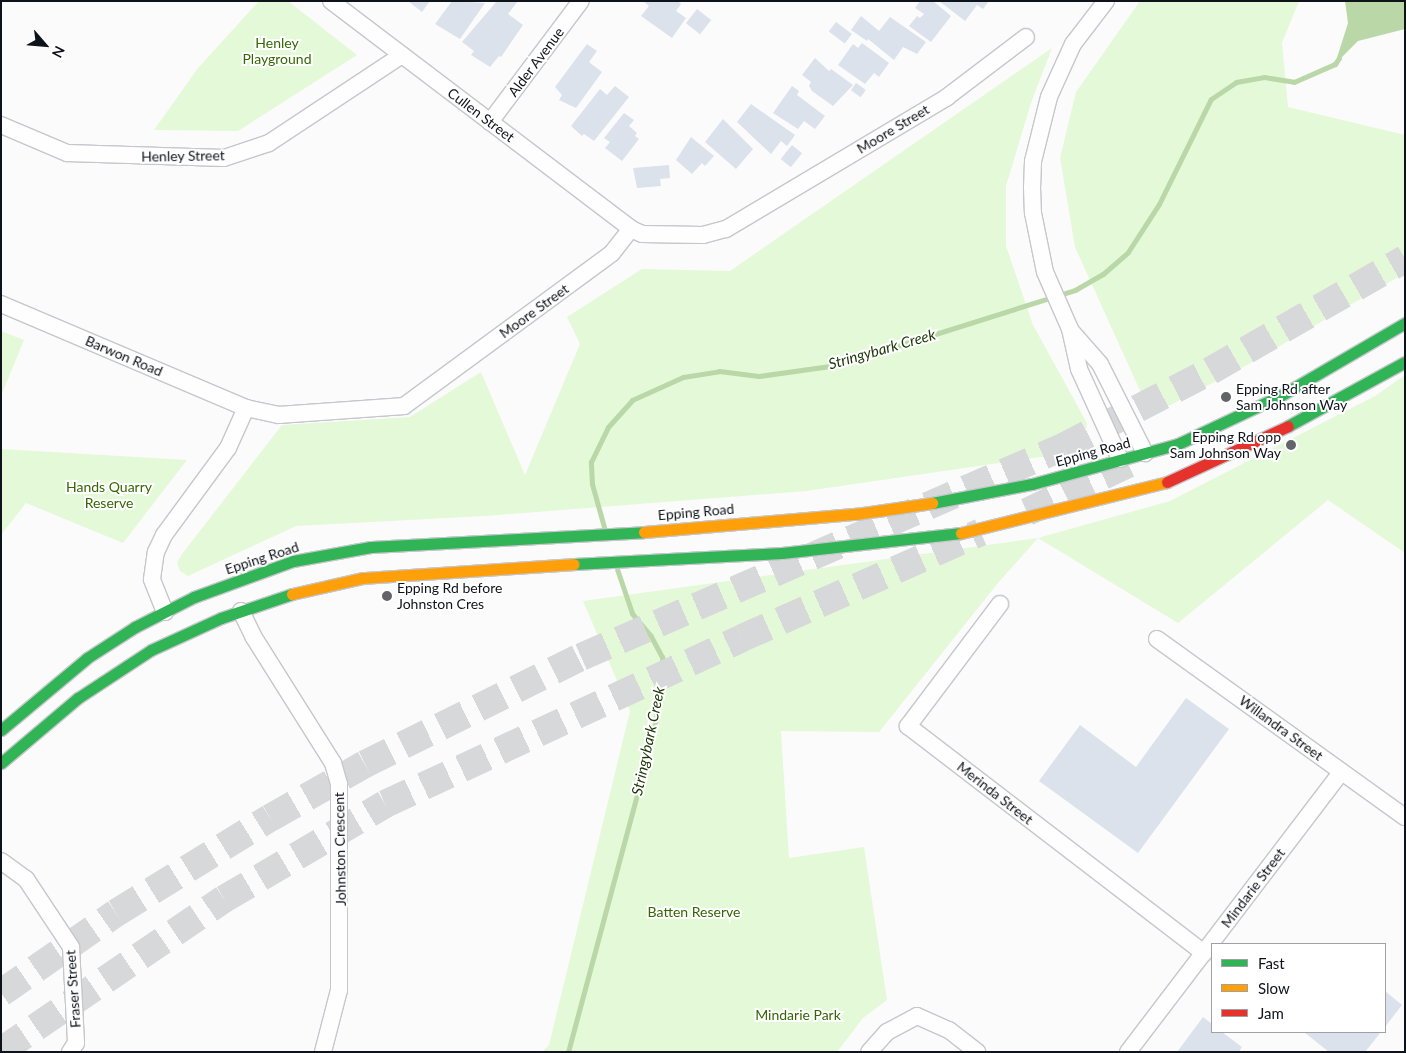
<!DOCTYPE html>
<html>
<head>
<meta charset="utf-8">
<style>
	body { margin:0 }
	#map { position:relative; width:1406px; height:1053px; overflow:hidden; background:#fbfbfb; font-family:Lato,sans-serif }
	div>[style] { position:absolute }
	.green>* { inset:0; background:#e4f9d8 }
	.water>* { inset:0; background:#bad7a8 }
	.stream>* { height:5px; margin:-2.5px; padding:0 2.5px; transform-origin:2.5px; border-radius:2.5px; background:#bad7a8 }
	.building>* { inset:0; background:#dbe2eb; transform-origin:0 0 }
	.highway-tunnel>* { height:28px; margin-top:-14px; transform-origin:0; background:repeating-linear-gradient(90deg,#d7d8d9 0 28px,transparent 0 42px) }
	.roads { filter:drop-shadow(1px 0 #c5c7cc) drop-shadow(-1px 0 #c5c7cc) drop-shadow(0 1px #c5c7cc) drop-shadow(0 -1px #c5c7cc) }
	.street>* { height:16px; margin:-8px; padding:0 8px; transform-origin:8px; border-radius:8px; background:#fefefe }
	.fast>* { height:11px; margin:-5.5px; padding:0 5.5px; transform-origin:5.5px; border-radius:5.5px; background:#30b455 }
	.slow>* { height:11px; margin:-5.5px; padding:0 5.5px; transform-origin:5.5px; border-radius:5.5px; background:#ff9f0a }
	.jam>* { height:11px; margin:-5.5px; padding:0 5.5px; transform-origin:5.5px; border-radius:5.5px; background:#e5322d }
	.dots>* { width:14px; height:14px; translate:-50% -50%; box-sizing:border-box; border:2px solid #fff; border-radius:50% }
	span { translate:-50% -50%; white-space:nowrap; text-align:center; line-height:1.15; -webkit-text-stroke:4px #fff; paint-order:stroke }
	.park-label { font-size:14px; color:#366603 }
	.street-label { font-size:14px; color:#0e131b }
	.poi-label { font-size:14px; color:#0e131b }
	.left { translate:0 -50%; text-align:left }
	.right { translate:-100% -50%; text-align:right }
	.water-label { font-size:15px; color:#1b3506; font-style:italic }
	.frame { position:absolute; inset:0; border:2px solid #0e131b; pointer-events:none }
	.legend { position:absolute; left:1211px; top:943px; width:175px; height:90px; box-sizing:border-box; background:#fff; border:1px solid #9fa1a4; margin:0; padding:6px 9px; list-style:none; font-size:15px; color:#0e131b }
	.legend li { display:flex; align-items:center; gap:10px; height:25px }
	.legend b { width:25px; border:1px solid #9fa1a4 }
	.north { position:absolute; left:20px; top:20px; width:50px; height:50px; -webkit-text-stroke:4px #fff; paint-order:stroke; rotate:117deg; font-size:14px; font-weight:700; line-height:20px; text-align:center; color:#0e131b }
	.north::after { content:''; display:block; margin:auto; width:18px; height:22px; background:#0e131b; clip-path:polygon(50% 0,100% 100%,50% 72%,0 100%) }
</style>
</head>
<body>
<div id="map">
	<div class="green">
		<div style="clip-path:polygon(259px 1px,288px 1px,357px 55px,238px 131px,154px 130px,198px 68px)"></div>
		<div style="clip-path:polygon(1140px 1px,1299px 1px,1282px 43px,1288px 107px,1405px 135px,1405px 273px,1249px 364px,1151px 415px,1075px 247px,1060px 158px,1076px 92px)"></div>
		<div style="clip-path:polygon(1052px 48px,1031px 103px,1006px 186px,1006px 246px,1033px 325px,1087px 423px,1082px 451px,806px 491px,485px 516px,296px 526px,188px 576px,180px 571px,177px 563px,182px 554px,282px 425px,410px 417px,481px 372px,525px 475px,580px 344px,567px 317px,642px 269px,730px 271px)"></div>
		<div style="clip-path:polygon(1px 331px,24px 340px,1px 396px)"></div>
		<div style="clip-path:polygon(1405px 375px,1405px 553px,1328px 500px,1178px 623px,1038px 538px,998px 583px,879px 732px,781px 731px,789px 858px,864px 847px,887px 1000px,863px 1018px,837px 1052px,542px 1052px,549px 1045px,630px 711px,583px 601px,1038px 538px,1170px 501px,1375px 396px)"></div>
		<div style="clip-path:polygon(1px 449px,187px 460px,123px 543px,26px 503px,1px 535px)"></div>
	</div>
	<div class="water">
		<div style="clip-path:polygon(1345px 1px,1405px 1px,1405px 29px,1358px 41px,1335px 64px,1348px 23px)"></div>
	</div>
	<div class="stream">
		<div style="left:604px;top:527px;width:45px;rotate:-105.6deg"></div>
		<div style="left:592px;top:484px;width:22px;rotate:-93deg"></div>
		<div style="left:591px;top:462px;width:39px;rotate:-64deg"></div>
		<div style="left:608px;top:427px;width:36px;rotate:-48deg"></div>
		<div style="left:632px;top:400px;width:56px;rotate:-24.3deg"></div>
		<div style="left:683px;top:377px;width:36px;rotate:-9deg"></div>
		<div style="left:719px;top:371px;width:40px;rotate:7.1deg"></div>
		<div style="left:759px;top:376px;width:79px;rotate:-8deg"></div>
		<div style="left:837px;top:365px;width:250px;rotate:-17.5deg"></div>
		<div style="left:1075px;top:290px;width:32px;rotate:-30deg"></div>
		<div style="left:1103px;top:274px;width:33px;rotate:-41deg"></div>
		<div style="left:1128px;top:252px;width:57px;rotate:-57.1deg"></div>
		<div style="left:1159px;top:204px;width:117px;rotate:-63.7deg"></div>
		<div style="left:1211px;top:99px;width:30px;rotate:-34deg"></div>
		<div style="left:1236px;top:82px;width:28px;rotate:-10deg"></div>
		<div style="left:1264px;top:77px;width:30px;rotate:9deg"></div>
		<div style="left:1294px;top:82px;width:45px;rotate:-23.7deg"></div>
		<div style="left:1335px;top:64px;width:7px;rotate:-56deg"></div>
		<div style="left:568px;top:1052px;width:321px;rotate:-75deg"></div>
		<div style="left:651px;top:742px;width:49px;rotate:-78.2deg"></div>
		<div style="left:661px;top:694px;width:37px;rotate:-88deg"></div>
		<div style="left:662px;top:657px;width:24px;rotate:-118deg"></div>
		<div style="left:651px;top:636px;width:30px;rotate:-130deg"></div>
		<div style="left:632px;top:613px;width:46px;rotate:-108.8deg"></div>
	</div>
	<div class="building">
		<div style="clip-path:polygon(408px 1px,430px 1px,422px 12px)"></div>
		<div style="clip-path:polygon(452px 1px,485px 3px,460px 39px,435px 24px)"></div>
		<div style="clip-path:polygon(497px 1px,518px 1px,508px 14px,523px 25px,501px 57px,499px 56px,490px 67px,471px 55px,474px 51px,462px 42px)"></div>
		<div style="clip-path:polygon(643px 1px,678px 1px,681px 4px,676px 11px,686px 18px,672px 38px,641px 16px,649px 6px)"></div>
		<div style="clip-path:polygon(920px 1px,933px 1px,951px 16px,931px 42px,909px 26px,917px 16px,920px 18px,924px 14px,915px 8px)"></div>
		<div style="clip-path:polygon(939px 1px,989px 1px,983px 9px,977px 5px,965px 21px)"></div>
		<div style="left:697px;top:9px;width:18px;height:18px;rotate:38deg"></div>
		<div style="clip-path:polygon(861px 16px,879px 31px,890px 17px,926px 42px,917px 54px,903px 47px,894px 60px,868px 39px,867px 41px,851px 30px)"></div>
		<div style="left:836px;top:22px;width:20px;height:12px;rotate:37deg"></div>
		<div style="clip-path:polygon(862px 43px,889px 63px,879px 77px,874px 73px,865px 84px,838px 65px,853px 44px,858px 48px)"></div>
		<div style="clip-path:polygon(587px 44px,597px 51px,589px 62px,602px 72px,576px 108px,559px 100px,562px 95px,555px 87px)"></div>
		<div style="clip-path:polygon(815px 58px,829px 71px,831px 69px,853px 85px,833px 106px,812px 91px,809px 86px,811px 82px,802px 75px)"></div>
		<div style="left:856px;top:83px;width:12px;height:9px;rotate:35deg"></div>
		<div style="clip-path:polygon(615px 86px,629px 97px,594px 141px,584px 134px,582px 136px,571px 126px,600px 89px,607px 95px)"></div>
		<div style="clip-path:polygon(792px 86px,799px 91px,797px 95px,825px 116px,815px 129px,804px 121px,798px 129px,773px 113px)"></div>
		<div style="clip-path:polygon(751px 104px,795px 135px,787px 146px,781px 141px,771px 154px,737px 122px)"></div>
		<div style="clip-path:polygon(624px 113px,634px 120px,629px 126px,637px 133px,635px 136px,639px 139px,622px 161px,605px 148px,610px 142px,604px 138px)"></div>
		<div style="clip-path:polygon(723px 119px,753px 149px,736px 169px,705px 142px)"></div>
		<div style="clip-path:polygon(691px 137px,714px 156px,705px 166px,702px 163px,692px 174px,676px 160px)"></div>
		<div style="left:792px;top:145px;width:13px;height:18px;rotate:39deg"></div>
		<div style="clip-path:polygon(669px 165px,670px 178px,660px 179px,661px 186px,637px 188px,633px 168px)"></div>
		<div style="clip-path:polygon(1186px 698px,1229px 729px,1138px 853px,1039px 781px,1080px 725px,1136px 767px)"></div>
		<div style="clip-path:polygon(1385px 991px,1402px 1005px,1385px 1027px)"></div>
		<div style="clip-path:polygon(1203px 1017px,1212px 1024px,1212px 1032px,1222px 1032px,1242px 1047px,1239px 1052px,1177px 1052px)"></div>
		<div style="clip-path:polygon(1304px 1032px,1381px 1032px,1365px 1052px,1329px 1052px)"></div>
	</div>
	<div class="highway-tunnel">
		<div style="left:1027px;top:512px;width:112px;rotate:-25.4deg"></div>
		<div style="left:1px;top:993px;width:140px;rotate:-34.8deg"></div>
		<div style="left:116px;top:913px;width:181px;rotate:-31.7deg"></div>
		<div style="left:270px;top:818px;width:109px;rotate:-29.6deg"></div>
		<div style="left:365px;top:764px;width:241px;rotate:-26.4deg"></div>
		<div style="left:581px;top:657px;width:526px;rotate:-23.54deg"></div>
		<div style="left:1063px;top:447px;width:165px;rotate:-27.3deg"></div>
		<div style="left:1210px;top:371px;width:225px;rotate:-29.9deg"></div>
		<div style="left:1px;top:1051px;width:270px;rotate:-34.3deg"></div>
		<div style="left:224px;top:899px;width:187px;rotate:-30.5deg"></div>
		<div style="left:385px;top:804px;width:394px;rotate:-24.9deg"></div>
		<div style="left:742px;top:638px;width:261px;rotate:-23.9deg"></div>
	</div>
	<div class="roads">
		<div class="street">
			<div style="left:331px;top:1px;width:377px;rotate:37.2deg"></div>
			<div style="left:1106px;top:1px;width:54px;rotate:127.5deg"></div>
			<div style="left:1073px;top:44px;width:58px;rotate:114.4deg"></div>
			<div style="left:1049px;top:97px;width:66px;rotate:104deg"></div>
			<div style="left:1033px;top:161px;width:26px;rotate:92deg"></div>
			<div style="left:1032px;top:187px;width:26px;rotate:88deg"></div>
			<div style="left:1033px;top:213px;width:60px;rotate:78.5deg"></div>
			<div style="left:1045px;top:272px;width:62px;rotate:66.3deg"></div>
			<div style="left:1070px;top:329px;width:41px;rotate:77.3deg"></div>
			<div style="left:1079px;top:369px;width:99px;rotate:65.5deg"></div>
			<div style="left:490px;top:122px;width:151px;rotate:-53.1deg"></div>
			<div style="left:1px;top:125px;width:72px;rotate:23deg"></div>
			<div style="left:67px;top:153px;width:157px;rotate:1.8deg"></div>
			<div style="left:224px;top:158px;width:47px;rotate:-18.4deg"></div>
			<div style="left:269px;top:143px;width:159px;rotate:-33.5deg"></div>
			<div style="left:1px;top:304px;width:266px;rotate:23deg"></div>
			<div style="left:246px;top:408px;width:34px;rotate:12deg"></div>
			<div style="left:279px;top:415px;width:125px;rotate:-4.1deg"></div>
			<div style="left:404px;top:406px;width:258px;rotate:-36.3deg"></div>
			<div style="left:612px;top:253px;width:31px;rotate:-52deg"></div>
			<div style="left:631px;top:229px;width:12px;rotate:24deg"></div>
			<div style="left:642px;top:234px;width:61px;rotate:0.9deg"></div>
			<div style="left:703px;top:235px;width:24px;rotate:-15deg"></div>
			<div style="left:726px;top:229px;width:257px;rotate:-30.8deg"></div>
			<div style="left:947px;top:97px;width:99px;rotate:-37.2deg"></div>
			<div style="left:1071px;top:331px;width:44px;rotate:48.7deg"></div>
			<div style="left:1100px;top:364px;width:100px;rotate:63.2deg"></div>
			<div style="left:1000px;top:604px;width:153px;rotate:127deg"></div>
			<div style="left:908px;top:726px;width:373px;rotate:37.5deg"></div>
			<div style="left:241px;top:611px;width:28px;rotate:64deg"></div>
			<div style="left:253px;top:636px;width:150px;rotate:57.8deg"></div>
			<div style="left:333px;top:763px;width:22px;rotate:74deg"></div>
			<div style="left:339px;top:784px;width:206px;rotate:90deg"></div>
			<div style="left:339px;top:990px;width:64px;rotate:104.5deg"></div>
			<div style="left:165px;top:612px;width:35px;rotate:-112deg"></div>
			<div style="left:152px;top:579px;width:27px;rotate:-82deg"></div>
			<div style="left:156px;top:552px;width:19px;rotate:-65deg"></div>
			<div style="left:164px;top:535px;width:108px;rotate:-53.7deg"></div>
			<div style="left:228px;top:448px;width:44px;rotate:-65.8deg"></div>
			<div style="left:1157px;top:639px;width:305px;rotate:35.7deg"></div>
			<div style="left:1px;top:861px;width:31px;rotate:36deg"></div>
			<div style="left:26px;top:879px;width:82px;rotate:56.5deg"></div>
			<div style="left:71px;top:947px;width:96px;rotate:87deg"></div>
			<div style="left:76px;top:1043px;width:11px;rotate:124deg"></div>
			<div style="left:869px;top:1052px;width:27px;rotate:-48deg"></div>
			<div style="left:887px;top:1032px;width:34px;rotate:-28deg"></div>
			<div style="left:917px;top:1016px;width:35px;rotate:24deg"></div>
			<div style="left:949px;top:1030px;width:36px;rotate:38deg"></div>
			<div style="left:1128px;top:1052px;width:352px;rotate:-52.7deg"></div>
		</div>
		<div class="fast">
			<div style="left:1288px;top:426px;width:133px;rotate:-28.7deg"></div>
			<div style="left:932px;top:503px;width:102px;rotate:-10.8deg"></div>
			<div style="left:1032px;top:484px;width:151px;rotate:-15.3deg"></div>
			<div style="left:1178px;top:444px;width:113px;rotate:-25.2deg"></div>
			<div style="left:1280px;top:396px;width:145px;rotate:-30.3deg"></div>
			<div style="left:574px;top:564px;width:208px;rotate:-3deg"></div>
			<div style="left:782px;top:553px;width:180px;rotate:-6.4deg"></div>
			<div style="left:1px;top:730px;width:112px;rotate:-39.9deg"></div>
			<div style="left:87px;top:658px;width:57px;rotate:-32.9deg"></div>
			<div style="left:135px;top:627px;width:66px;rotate:-27deg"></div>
			<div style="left:194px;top:597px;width:105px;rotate:-20deg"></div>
			<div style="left:293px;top:561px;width:79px;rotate:-10.2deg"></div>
			<div style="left:371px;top:547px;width:273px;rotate:-3.1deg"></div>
			<div style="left:1px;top:763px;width:101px;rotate:-40.2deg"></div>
			<div style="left:78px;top:698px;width:87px;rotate:-33.3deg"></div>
			<div style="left:151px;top:650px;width:77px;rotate:-24.6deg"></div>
			<div style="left:221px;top:618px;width:75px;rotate:-18.7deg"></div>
		</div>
		<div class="slow">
			<div style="left:644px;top:532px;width:213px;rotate:-4.9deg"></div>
			<div style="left:856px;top:514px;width:77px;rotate:-8.2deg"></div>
			<div style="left:961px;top:533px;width:212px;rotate:-13.9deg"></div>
			<div style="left:292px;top:594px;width:73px;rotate:-12.7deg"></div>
			<div style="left:363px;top:578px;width:211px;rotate:-3.8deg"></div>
		</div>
		<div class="jam">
			<div style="left:1167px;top:482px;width:133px;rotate:-24.8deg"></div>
		</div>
	</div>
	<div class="dots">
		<div style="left:1226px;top:397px;background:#616469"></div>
		<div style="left:1291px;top:445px;background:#616469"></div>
		<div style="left:387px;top:596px;background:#616469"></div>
	</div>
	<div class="park-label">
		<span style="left:277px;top:51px">Henley<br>Playground</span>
		<span style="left:109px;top:495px">Hands Quarry<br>Reserve</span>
		<span style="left:694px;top:912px">Batten Reserve</span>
		<span style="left:798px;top:1015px">Mindarie Park</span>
	</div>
	<div class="street-label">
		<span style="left:536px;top:62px;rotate:-53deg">Alder Avenue</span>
		<span style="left:481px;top:115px;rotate:37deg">Cullen Street</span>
		<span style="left:893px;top:129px;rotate:-31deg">Moore Street</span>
		<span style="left:183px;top:156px;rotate:-1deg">Henley Street</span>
		<span style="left:534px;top:311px;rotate:-36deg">Moore Street</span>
		<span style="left:124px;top:356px;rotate:23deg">Barwon Road</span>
		<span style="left:1093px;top:452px;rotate:-15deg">Epping Road</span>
		<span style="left:696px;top:512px;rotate:-5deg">Epping Road</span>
		<span style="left:262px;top:558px;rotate:-18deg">Epping Road</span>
		<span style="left:1281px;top:728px;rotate:36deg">Willandra Street</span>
		<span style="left:995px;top:793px;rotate:38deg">Merinda Street</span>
		<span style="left:340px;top:849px;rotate:-91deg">Johnston Crescent</span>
		<span style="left:1253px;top:888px;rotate:-53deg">Mindarie Street</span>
		<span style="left:73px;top:989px;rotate:-94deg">Fraser Street</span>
	</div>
	<div class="poi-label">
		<span class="left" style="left:1236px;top:397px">Epping Rd after<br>Sam Johnson Way</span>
		<span class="right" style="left:1281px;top:445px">Epping Rd opp<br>Sam Johnson Way</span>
		<span class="left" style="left:397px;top:596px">Epping Rd before<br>Johnston Cres</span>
	</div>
	<div class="water-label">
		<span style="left:882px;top:349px;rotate:-16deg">Stringybark Creek</span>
		<span style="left:648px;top:741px;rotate:-78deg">Stringybark Creek</span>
	</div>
	<div class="frame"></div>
	<ul class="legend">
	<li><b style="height:6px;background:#30b455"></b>Fast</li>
	<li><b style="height:6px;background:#ff9f0a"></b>Slow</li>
	<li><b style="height:6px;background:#e5322d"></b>Jam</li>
	</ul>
	<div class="north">N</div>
</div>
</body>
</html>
